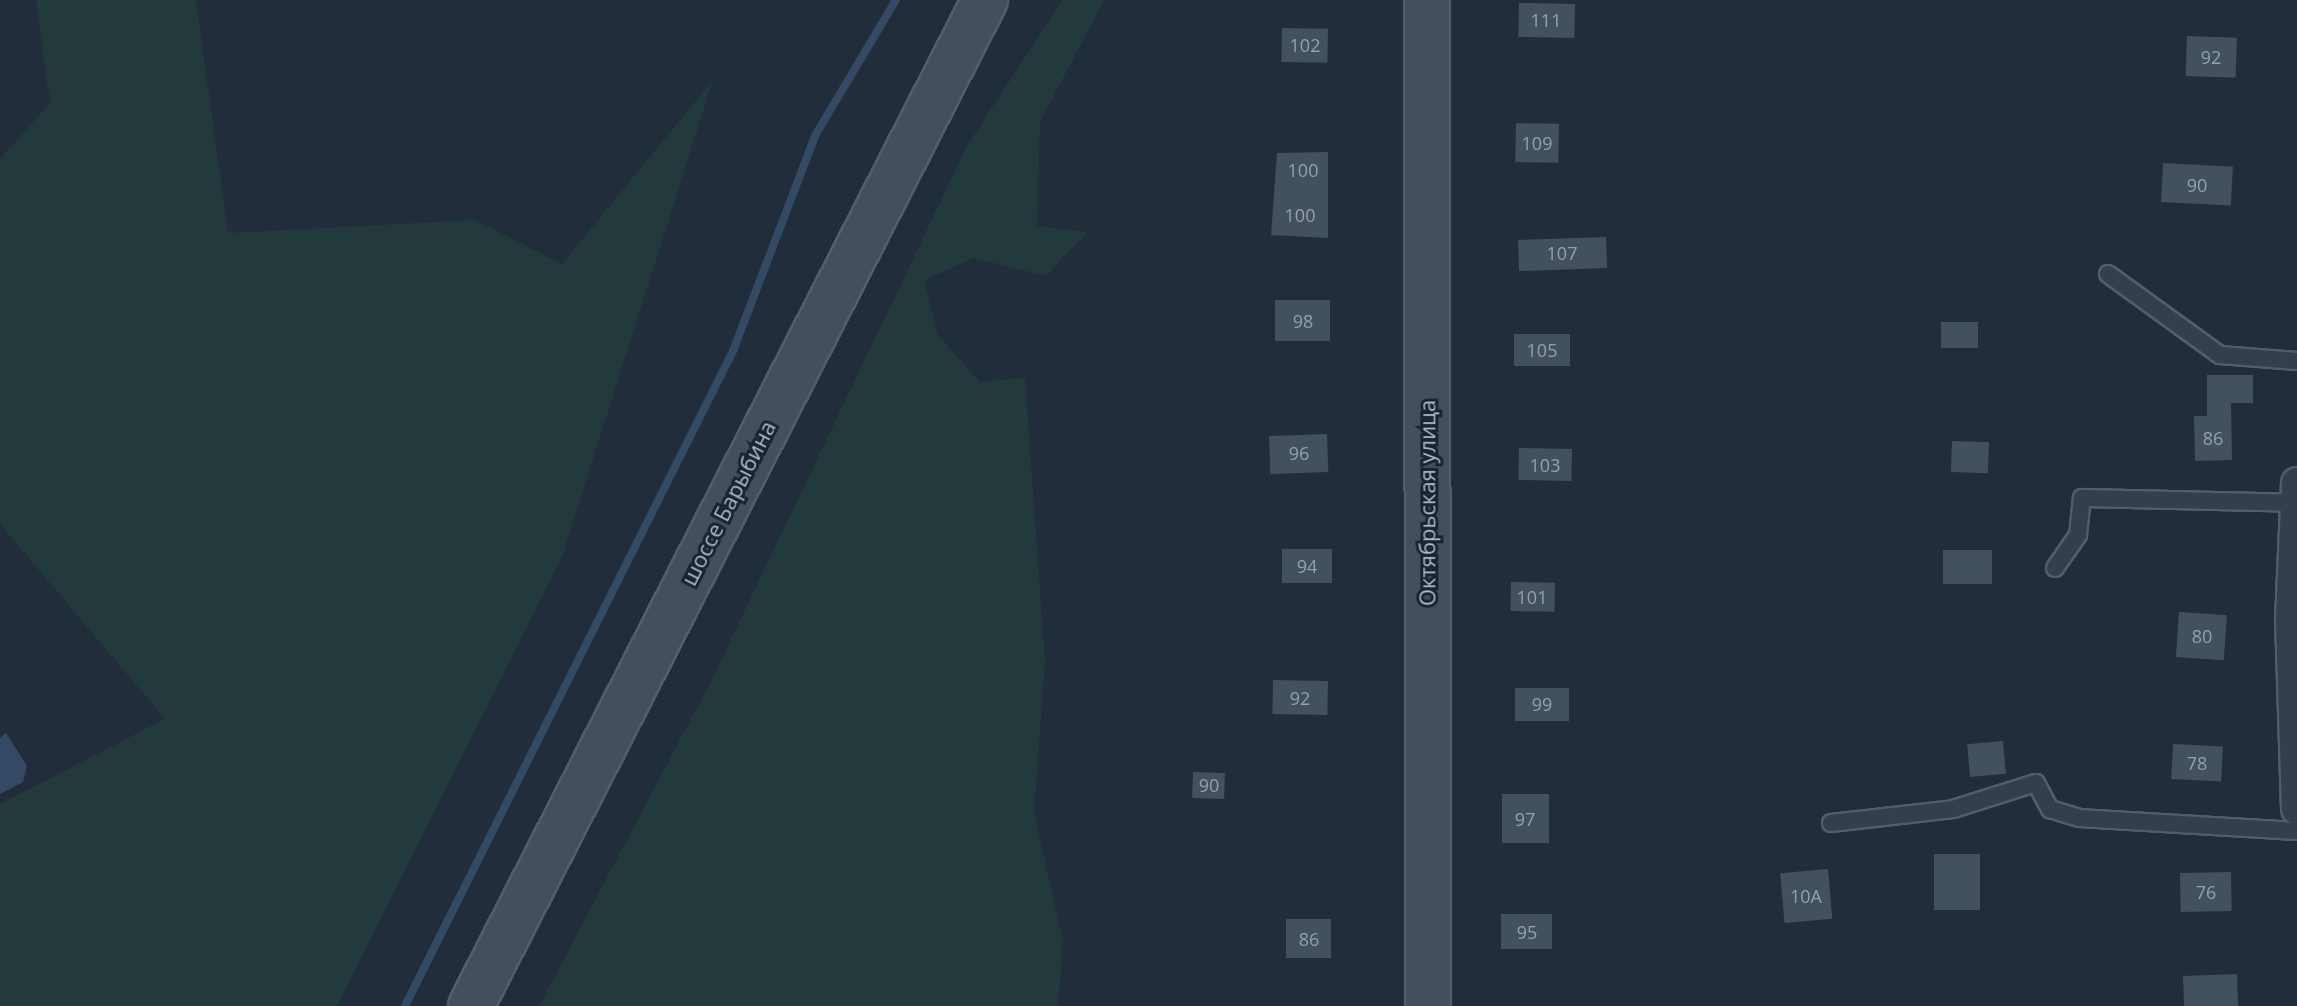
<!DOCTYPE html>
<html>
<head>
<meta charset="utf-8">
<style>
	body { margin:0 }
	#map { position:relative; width:2297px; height:1006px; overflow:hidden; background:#212d3b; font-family:"Open Sans",sans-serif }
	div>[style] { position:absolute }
	.green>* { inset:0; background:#233a3c }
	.water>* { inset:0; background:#344963 }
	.stream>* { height:8px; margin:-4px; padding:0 4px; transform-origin:4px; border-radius:4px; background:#344963 }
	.building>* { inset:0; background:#425060; transform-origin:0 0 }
	.roads { filter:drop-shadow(2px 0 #535d69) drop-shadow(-2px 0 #535d69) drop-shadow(0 2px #535d69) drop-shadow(0 -2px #535d69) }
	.lane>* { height:16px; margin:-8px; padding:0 8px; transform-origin:8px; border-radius:8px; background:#353f4b }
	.street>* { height:30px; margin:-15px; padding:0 15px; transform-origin:15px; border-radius:15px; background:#353f4b }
	.secondary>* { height:44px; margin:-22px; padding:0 22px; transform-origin:22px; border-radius:22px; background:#434e5e }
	span { translate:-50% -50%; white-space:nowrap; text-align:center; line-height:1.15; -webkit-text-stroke:6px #1a2430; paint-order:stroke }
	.number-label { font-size:18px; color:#94a0ad }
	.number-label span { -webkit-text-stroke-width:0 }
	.street-label { font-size:22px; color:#b0bac7 }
</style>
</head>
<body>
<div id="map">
	<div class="green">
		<div style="clip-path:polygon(36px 0,196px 0,228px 233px,475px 220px,562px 264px,713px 80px,562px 557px,337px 1006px,0 1006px,0 804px,165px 719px,0 524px,0 159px,50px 103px)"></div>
		<div style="clip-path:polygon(1063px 0,1104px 0,1040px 122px,1037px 226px,1087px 232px,1046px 276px,974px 258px,924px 280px,937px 334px,980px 382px,1025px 378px,1045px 661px,1034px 813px,1063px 941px,1058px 1006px,539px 1006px,710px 683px,968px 144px)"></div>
	</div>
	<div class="water">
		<div style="clip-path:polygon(6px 733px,27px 766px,23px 782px,0 794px,0 738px)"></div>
	</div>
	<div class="stream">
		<div style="left:405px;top:1006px;width:733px;rotate:-63.4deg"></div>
		<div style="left:733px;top:351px;width:232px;rotate:-69.1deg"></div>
		<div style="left:816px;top:134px;width:156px;rotate:-59.2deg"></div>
	</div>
	<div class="building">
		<div style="left:1519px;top:3px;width:56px;height:34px;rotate:1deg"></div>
		<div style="left:1282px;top:28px;width:46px;height:34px;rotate:1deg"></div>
		<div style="left:2187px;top:36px;width:50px;height:40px;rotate:2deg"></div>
		<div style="left:1516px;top:123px;width:43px;height:39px;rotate:1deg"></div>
		<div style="clip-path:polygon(1328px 152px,1328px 238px,1271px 235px,1277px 153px)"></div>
		<div style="left:2163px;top:163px;width:70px;height:39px;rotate:3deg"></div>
		<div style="left:1606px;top:237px;width:31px;height:88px;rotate:88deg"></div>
		<div style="left:1275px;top:300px;width:55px;height:41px"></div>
		<div style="left:1978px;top:322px;width:26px;height:37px;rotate:90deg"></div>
		<div style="left:1514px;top:334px;width:56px;height:32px"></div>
		<div style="clip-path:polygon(2207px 375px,2253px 375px,2253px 403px,2231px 403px,2232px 460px,2195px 461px,2194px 416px,2207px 416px)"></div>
		<div style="left:1327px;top:434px;width:38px;height:58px;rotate:88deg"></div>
		<div style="left:1952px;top:441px;width:37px;height:31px;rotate:2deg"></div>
		<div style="left:1519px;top:448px;width:53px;height:32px;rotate:1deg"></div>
		<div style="left:1282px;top:549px;width:50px;height:34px"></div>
		<div style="left:1992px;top:550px;width:34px;height:49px;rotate:90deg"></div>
		<div style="left:1511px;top:582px;width:44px;height:29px;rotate:1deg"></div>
		<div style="left:2179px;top:612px;width:48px;height:45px;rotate:4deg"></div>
		<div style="left:1273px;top:680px;width:55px;height:34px;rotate:1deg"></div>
		<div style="left:1515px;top:688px;width:54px;height:33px"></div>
		<div style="left:2003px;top:741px;width:33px;height:36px;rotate:85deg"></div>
		<div style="left:2173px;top:744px;width:50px;height:35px;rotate:3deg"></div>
		<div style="left:1193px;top:772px;width:32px;height:26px;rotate:2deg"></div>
		<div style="left:1502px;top:794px;width:47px;height:49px"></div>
		<div style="left:1934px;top:854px;width:46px;height:56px"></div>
		<div style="left:1828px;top:869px;width:50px;height:48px;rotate:85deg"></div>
		<div style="left:2231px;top:872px;width:39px;height:51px;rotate:89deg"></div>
		<div style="left:1552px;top:914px;width:35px;height:51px;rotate:90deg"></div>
		<div style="left:1331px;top:919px;width:39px;height:45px;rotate:90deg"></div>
		<div style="left:2237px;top:974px;width:32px;height:54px;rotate:88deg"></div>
	</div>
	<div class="roads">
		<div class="lane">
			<div style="left:2108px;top:274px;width:138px;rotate:35.9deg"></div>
			<div style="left:2220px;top:355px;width:77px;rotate:4.5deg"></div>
			<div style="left:2055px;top:568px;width:40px;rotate:-55.1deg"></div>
			<div style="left:2078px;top:535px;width:37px;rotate:-84deg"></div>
			<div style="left:2082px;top:498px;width:214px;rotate:1.3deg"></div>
			<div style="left:1831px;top:823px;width:123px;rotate:-6.5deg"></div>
			<div style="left:1953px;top:809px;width:87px;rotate:-17.4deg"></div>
			<div style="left:2036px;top:783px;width:30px;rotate:62deg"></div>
			<div style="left:2050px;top:809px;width:30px;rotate:17deg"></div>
			<div style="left:2079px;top:818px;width:218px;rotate:3.4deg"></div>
		</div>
		<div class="street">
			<div style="left:2297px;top:483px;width:135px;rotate:92.5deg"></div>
			<div style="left:2291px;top:618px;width:191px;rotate:88.2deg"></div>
		</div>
		<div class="secondary">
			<div style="left:1427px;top:0;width:1006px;rotate:89.94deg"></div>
			<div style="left:471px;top:1006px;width:1130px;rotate:-62.94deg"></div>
		</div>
	</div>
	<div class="number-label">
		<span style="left:1546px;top:20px">111</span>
		<span style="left:1305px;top:45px">102</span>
		<span style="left:2211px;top:57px">92</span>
		<span style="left:1537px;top:143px">109</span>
		<span style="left:1303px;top:170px">100</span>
		<span style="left:2197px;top:185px">90</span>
		<span style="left:1300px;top:215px">100</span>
		<span style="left:1562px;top:253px">107</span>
		<span style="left:1303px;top:321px">98</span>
		<span style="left:1542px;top:350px">105</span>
		<span style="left:2213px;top:438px">86</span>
		<span style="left:1299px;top:453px">96</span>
		<span style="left:1545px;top:465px">103</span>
		<span style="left:1307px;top:566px">94</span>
		<span style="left:1532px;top:597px">101</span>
		<span style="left:2202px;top:636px">80</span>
		<span style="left:1300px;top:698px">92</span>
		<span style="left:1542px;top:704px">99</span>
		<span style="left:2197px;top:763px">78</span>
		<span style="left:1209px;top:785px">90</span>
		<span style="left:1525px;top:819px">97</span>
		<span style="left:2206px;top:892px">76</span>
		<span style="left:1806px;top:896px">10А</span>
		<span style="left:1527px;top:932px">95</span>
		<span style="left:1309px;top:939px">86</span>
	</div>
	<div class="street-label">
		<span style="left:728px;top:503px;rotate:-63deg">шоссе Барыбина</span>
		<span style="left:1427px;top:503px;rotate:-90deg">Октябрьская улица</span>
	</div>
</div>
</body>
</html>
